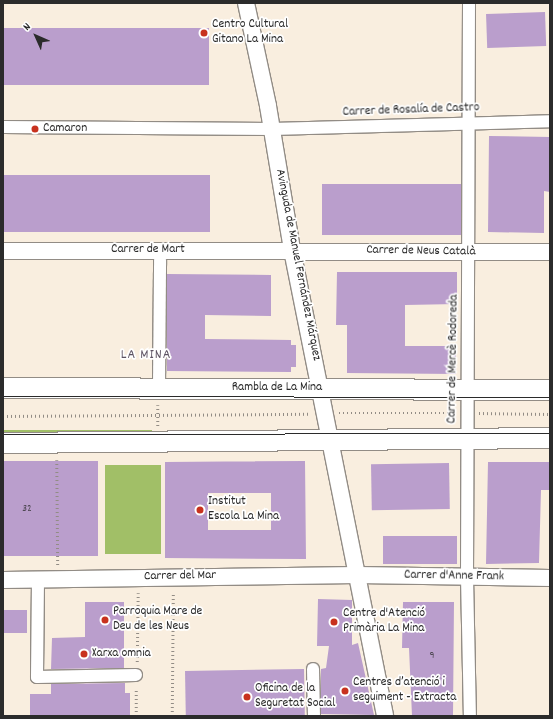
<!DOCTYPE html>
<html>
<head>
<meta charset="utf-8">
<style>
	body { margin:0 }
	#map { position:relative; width:553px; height:719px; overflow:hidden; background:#f9eedf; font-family:Dekko,sans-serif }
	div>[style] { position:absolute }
	.green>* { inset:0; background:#a1bf67; transform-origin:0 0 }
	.building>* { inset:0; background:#ba9ecc; transform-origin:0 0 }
	.path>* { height:2.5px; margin-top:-1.25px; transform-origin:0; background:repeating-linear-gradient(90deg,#928c85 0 1px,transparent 0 4px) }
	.roads { filter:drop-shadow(1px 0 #928c85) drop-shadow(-1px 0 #928c85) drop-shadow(0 1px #928c85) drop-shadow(0 -1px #928c85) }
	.pedestrian>* { height:12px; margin:-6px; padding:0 6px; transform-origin:6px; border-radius:6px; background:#fff }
	.minor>* { height:16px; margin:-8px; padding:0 8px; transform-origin:8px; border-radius:8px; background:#fff }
	.tertiary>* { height:20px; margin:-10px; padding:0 10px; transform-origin:10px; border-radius:10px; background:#fff }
	.tram>* { height:1px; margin:-0.5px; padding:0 0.5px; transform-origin:0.5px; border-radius:0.5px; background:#2b2b2b }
	.dots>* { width:11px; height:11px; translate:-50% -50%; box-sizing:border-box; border:2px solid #fff; border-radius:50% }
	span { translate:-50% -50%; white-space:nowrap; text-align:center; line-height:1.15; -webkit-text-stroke:3.5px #fff; paint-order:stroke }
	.number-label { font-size:11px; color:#4f4853 }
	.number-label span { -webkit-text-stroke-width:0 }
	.poi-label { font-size:13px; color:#2b2b2b }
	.left { translate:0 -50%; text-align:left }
	.street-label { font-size:13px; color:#2b2b2b }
	.neighbourhood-label { font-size:14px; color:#5d5363; letter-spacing:1px }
	.frame { position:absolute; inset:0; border:4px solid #2b2b2b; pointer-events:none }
	.north { position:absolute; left:16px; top:16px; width:40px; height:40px; -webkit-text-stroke:3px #fff; paint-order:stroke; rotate:315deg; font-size:11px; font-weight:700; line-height:16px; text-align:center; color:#2b2b2b }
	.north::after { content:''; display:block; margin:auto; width:14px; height:18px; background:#2b2b2b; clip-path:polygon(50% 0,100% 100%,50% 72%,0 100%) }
</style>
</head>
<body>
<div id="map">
	<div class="green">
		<div style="left:3px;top:430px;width:149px;height:7px"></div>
		<div style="left:105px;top:465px;width:56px;height:89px"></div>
	</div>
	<div class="building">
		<div style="left:545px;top:12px;width:34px;height:59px;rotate:88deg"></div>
		<div style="left:3px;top:28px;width:206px;height:57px"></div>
		<div style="clip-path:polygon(489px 136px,550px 137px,550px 192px,544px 191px,544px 233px,488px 232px)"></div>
		<div style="left:210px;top:175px;width:57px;height:207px;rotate:90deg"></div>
		<div style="left:461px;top:184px;width:51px;height:139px;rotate:90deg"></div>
		<div style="clip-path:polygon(337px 272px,457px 272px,457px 304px,405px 305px,405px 346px,456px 346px,456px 374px,347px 373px,347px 325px,336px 325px)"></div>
		<div style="clip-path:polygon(167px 274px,271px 275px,271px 316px,205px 315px,205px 339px,291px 340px,291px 345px,296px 345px,296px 367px,291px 367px,291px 372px,167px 371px)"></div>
		<div style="left:3px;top:461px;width:95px;height:95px"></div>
		<div style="clip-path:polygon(evenodd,305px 461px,306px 559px,165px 558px,165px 462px,305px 461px,208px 493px,271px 493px,271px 530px,208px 530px,208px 493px)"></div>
		<div style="clip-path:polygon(488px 462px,550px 462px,550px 490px,541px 490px,539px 563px,486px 564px)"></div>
		<div style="left:449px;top:463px;width:46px;height:78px;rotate:89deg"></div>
		<div style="left:457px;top:536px;width:28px;height:74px;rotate:90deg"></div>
		<div style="clip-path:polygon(318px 599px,352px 600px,352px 645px,358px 643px,374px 715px,321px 714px,321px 669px,326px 668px,329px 646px,317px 646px)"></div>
		<div style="clip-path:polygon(85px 602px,124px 602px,124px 668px,51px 669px,52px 638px,85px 637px)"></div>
		<div style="clip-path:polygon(403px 602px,454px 602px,453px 716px,412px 716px,409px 648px,402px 648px)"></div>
		<div style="left:3px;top:610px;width:24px;height:23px"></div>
		<div style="left:304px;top:669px;width:46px;height:119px;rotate:89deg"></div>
		<div style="clip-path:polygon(125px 683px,125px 693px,130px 693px,130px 716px,30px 716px,30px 694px,51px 694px,51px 684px)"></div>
	</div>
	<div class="path">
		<div style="left:158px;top:405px;width:21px;rotate:90deg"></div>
		<div style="left:339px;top:413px;width:115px"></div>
		<div style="left:479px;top:413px;width:71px;rotate:0.8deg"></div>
		<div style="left:3px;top:416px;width:307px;rotate:-0.4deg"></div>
		<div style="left:57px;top:460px;width:105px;rotate:89.5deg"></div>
		<div style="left:137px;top:662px;width:69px;rotate:-89.2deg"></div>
		<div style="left:136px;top:716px;width:27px;rotate:-90deg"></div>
		<div style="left:172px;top:716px;width:123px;rotate:-89.5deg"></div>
	</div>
	<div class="roads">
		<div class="pedestrian">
			<div style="left:469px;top:3px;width:574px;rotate:90.2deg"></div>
			<div style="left:467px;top:577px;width:139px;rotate:88.8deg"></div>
			<div style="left:3px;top:127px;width:269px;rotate:0.4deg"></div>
			<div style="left:272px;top:129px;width:278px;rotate:-1.6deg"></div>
			<div style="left:159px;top:384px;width:124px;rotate:-89.5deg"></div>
			<div style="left:38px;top:580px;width:97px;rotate:90.6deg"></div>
			<div style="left:37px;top:677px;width:99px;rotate:-1.2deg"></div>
			<div style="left:313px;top:669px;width:47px;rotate:88.8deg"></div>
		</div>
		<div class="minor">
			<div style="left:246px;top:3px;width:105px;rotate:77.9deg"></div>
			<div style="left:268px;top:106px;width:146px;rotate:80.5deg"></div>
			<div style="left:292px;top:250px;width:475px;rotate:78.7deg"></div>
			<div style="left:3px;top:251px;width:547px;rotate:0.1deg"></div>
			<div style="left:3px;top:580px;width:354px;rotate:-0.8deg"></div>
			<div style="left:357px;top:575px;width:193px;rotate:0.9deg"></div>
		</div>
		<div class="tertiary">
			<div style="left:3px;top:388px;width:547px;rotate:0.21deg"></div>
			<div style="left:3px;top:443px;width:547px;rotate:-0.52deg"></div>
		</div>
	</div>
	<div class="tram">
		<div style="left:3px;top:396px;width:547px;rotate:0.1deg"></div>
		<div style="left:3px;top:434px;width:547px;rotate:-0.1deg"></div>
	</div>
	<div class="dots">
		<div style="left:204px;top:33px;background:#c8321e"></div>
		<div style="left:35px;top:129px;background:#c8321e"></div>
		<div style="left:200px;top:510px;background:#c8321e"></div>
		<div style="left:105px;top:620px;background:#c8321e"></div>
		<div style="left:334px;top:622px;background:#c8321e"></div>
		<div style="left:84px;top:654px;background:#c8321e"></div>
		<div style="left:345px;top:691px;background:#c8321e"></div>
		<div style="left:247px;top:697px;background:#c8321e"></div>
	</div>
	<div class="number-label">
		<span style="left:27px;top:509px">32</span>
		<span style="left:432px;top:656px">9</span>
	</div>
	<div class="poi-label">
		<span class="left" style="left:212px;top:33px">Centro Cultural<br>Gitano La Mina</span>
		<span class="left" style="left:43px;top:129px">Camaron</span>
		<span class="left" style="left:208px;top:510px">Institut<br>Escola La Mina</span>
		<span class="left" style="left:113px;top:620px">Parroquia Mare de<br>Deu de les Neus</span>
		<span class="left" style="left:343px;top:622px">Centre d'Atenció<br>Primària La Mina</span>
		<span class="left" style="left:92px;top:654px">Xarxa omnia</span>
		<span class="left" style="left:353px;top:691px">Centres d’atenció i<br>seguiment - Extracta</span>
		<span class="left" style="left:255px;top:697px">Oficina de la<br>Seguretat Social</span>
	</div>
	<div class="street-label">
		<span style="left:411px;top:111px;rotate:-2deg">Carrer de Rosalía de Castro</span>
		<span style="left:148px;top:250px">Carrer de Mart</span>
		<span style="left:421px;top:252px;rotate:1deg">Carrer de Neus Català</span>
		<span style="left:297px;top:265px;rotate:79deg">Avinguda de Manuel Fernández Márquez</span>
		<span style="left:454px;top:359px;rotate:-89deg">Carrer de Mercè Rodoreda</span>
		<span style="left:277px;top:388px">Rambla de La Mina</span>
		<span style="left:180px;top:577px;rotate:-1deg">Carrer del Mar</span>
		<span style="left:454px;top:577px;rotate:1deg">Carrer d'Anne Frank</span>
	</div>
	<div class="neighbourhood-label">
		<span style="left:146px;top:355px">LA MINA</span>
	</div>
	<div class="frame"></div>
	<div class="north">N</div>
</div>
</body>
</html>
